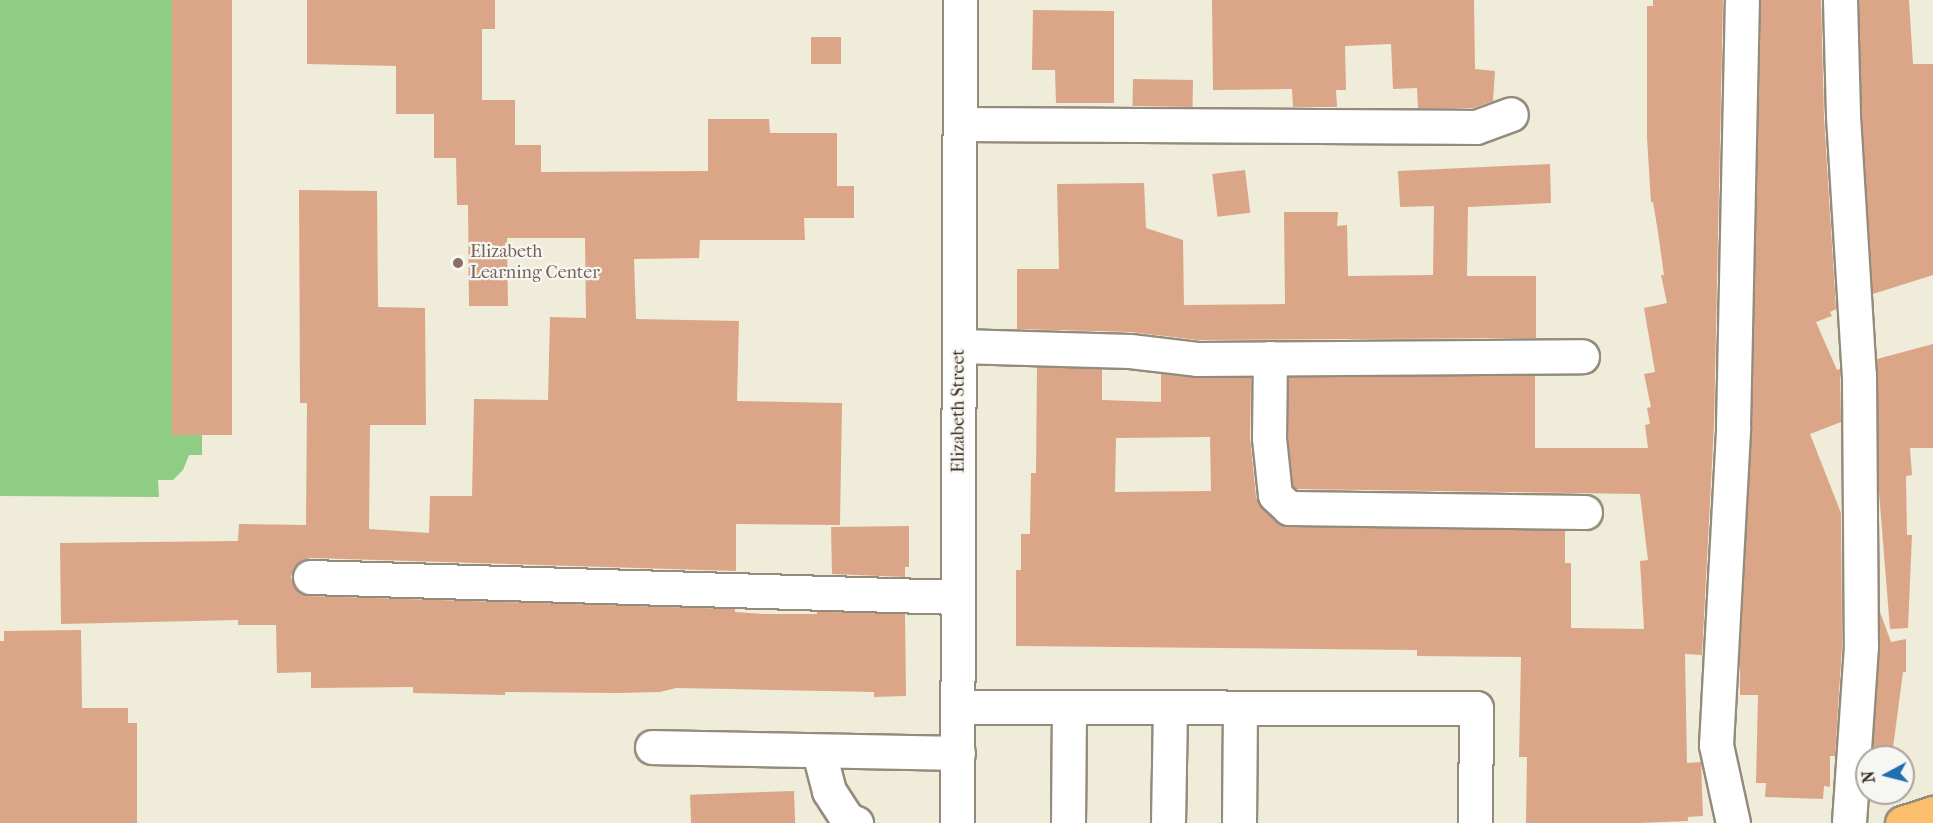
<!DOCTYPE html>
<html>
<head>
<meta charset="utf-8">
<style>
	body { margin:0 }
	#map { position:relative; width:1933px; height:823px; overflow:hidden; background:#efecd9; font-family:"IM FELL French Canon",serif }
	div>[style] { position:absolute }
	.green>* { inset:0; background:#8ecd83 }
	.building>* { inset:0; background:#daa687; transform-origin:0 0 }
	.roads { filter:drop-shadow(2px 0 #958b7c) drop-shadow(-2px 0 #958b7c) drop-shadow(0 2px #958b7c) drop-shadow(0 -2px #958b7c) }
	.minor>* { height:33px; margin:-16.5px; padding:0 16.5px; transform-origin:16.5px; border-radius:16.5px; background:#fff }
	.major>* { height:33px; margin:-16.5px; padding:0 16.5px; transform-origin:16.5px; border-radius:16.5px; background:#fabe6d }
	.dots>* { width:16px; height:16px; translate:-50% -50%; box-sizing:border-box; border:3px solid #f6f6f2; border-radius:50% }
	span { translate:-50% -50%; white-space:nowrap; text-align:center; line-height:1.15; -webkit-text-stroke:4.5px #f6f6f2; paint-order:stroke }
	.education-label { font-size:18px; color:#785e54 }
	.left { translate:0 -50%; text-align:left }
	.street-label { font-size:18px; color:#3b2a1e }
	.north { position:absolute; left:1855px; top:745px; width:60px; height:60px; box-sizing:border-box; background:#f6f6f2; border:2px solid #aba49d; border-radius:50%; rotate:263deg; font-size:16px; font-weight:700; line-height:24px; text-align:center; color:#3b2a1e }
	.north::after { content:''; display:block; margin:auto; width:21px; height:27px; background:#1f6fb2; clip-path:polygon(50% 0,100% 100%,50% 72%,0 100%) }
</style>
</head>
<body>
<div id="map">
	<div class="green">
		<div style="clip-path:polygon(0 0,202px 0,202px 455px,189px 455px,183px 470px,173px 480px,158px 480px,159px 497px,0 496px)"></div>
	</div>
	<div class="building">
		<div style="left:172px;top:0;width:60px;height:435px"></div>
		<div style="clip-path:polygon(307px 0,495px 0,495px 29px,482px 29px,482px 100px,515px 100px,515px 145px,541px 145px,541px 172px,708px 171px,708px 119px,769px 119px,770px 133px,837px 133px,837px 186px,854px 186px,854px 218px,804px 218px,805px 240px,700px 240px,699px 258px,634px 259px,636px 319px,739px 321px,737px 401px,842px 403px,840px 525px,736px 524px,736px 571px,311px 558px,301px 561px,294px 568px,291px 577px,294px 586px,301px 593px,309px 596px,735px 609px,735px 612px,765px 614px,817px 614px,817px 612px,832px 612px,905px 614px,906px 696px,874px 697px,874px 692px,732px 689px,676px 688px,660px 692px,617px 693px,505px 692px,505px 695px,413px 693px,413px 687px,311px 688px,311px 672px,277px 673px,276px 625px,238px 625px,238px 620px,61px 624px,60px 543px,238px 541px,239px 524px,306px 525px,307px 403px,300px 403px,299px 190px,377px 191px,378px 307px,425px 308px,426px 425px,370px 425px,369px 529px,429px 533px,430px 496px,472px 496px,474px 399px,548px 400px,550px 317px,586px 318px,585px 238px,507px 238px,508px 306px,469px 306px,468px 205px,457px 205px,456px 158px,434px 158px,434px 114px,396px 114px,396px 66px,307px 64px)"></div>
		<div style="clip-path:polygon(1212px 0,1474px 0,1475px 69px,1495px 71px,1493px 101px,1473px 108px,1418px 108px,1417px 88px,1393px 89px,1391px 44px,1345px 46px,1346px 90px,1336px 90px,1337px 107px,1293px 107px,1292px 89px,1213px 90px)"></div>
		<div style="clip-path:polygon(evenodd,1653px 0,1723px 0,1714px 425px,1702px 655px,1685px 654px,1687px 763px,1701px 762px,1703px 816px,1688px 817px,1688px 821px,1639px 823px,1526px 823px,1527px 757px,1519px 757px,1521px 657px,1417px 656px,1417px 650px,1016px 646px,1016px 570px,1021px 570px,1021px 534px,1030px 534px,1031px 473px,1036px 473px,1037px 367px,1102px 369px,1102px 400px,1161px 402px,1161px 374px,1197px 378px,1251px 377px,1250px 438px,1256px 497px,1262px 509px,1276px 522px,1289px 527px,1565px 530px,1565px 563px,1571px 563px,1571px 628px,1644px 629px,1640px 561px,1648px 560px,1640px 494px,1296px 489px,1293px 486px,1288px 437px,1289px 377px,1535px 375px,1535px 448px,1648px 448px,1645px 425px,1650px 424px,1647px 408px,1651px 407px,1644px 374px,1655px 372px,1644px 308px,1667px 303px,1661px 275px,1664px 275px,1658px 232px,1653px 202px,1651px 202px,1647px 138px,1647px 6px,1653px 6px,1653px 0,1210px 437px,1211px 491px,1115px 492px,1116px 438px,1210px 437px)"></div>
		<div style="clip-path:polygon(1761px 0,1821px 0,1824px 117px,1836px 309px,1830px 312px,1832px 316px,1816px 322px,1837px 370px,1840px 369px,1841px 422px,1810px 434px,1841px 513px,1842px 645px,1835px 756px,1830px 756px,1830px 787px,1824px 786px,1823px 799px,1765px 797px,1766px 783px,1756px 783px,1758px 695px,1740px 695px,1740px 656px,1752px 427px)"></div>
		<div style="clip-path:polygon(1859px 0,1909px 0,1913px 64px,1933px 64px,1933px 275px,1873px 294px,1862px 115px)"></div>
		<div style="clip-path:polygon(1033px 10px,1114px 11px,1114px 103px,1056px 103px,1055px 70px,1032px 70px)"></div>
		<div style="left:811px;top:37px;width:30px;height:27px"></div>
		<div style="left:1133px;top:79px;width:60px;height:27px;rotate:1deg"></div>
		<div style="clip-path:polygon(1550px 164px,1551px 203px,1468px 207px,1467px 276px,1536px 276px,1536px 338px,1198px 340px,1131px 332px,1017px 329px,1017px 269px,1059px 269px,1057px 184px,1144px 183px,1146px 228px,1183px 240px,1184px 305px,1285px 304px,1284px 212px,1338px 212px,1337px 226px,1347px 225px,1348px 276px,1433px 275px,1434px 206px,1400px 207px,1398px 171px)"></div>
		<div style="left:1245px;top:170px;width:43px;height:33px;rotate:83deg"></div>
		<div style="clip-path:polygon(1933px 344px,1933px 448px,1910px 448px,1912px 475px,1906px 476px,1907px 535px,1912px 535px,1908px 628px,1890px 629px,1879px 492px,1877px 359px)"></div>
		<div style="clip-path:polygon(909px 526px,909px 567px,905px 567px,905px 577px,832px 574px,831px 527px)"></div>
		<div style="clip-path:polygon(1880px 612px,1891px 642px,1906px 639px,1906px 672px,1903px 672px,1892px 755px,1873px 752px)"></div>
		<div style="clip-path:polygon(81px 630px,82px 708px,128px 708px,128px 723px,137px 723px,137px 823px,0 823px,0 641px,4px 641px,4px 631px)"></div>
		<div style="left:794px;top:791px;width:32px;height:104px;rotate:88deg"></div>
	</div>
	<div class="roads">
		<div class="minor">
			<div style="left:1840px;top:0;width:116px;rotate:88.5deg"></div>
			<div style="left:1843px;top:116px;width:259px;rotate:86.5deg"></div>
			<div style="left:1859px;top:375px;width:271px;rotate:89.6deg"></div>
			<div style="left:1861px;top:646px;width:177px;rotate:93.9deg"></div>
			<div style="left:960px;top:124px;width:516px;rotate:0.33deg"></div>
			<div style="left:1476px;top:127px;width:37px;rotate:-20deg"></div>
			<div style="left:959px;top:346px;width:171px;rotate:1.7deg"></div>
			<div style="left:1130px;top:351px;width:67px;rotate:6.8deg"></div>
			<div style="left:1197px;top:359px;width:385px;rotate:-0.4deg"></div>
			<div style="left:1270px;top:358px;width:80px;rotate:90.7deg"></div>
			<div style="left:1269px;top:438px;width:57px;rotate:84deg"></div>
			<div style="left:1275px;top:495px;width:19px;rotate:43deg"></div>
			<div style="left:1289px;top:508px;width:296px;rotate:0.8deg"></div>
			<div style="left:310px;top:577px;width:648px;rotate:1.77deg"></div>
			<div style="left:958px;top:707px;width:518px;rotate:0.11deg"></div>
			<div style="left:1476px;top:708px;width:115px;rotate:90.5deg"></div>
			<div style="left:652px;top:747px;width:306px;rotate:1.1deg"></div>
			<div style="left:819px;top:752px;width:40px;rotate:75.6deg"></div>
			<div style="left:829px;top:791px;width:33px;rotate:57deg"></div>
			<div style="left:847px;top:819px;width:10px;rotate:24deg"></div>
			<div style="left:957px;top:823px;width:823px;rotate:-89.79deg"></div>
			<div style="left:1068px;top:823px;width:116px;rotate:-89.5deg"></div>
			<div style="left:1168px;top:823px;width:116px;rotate:-89deg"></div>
			<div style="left:1239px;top:823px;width:115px;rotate:-89.5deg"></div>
			<div style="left:1733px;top:823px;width:80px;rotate:-102.3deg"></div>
			<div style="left:1716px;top:745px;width:319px;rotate:-86.9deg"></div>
			<div style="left:1733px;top:426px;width:426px;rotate:-88.8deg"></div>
		</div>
		<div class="major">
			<div style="left:1902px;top:823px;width:33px;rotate:-18deg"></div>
		</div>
	</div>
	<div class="dots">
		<div style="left:458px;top:263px;background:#8d6e63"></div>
	</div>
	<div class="education-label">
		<span class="left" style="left:470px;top:263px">Elizabeth<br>Learning Center</span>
	</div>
	<div class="street-label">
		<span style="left:959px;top:411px;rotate:-90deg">Elizabeth Street</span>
	</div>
	<div class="north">N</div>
</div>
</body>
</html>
